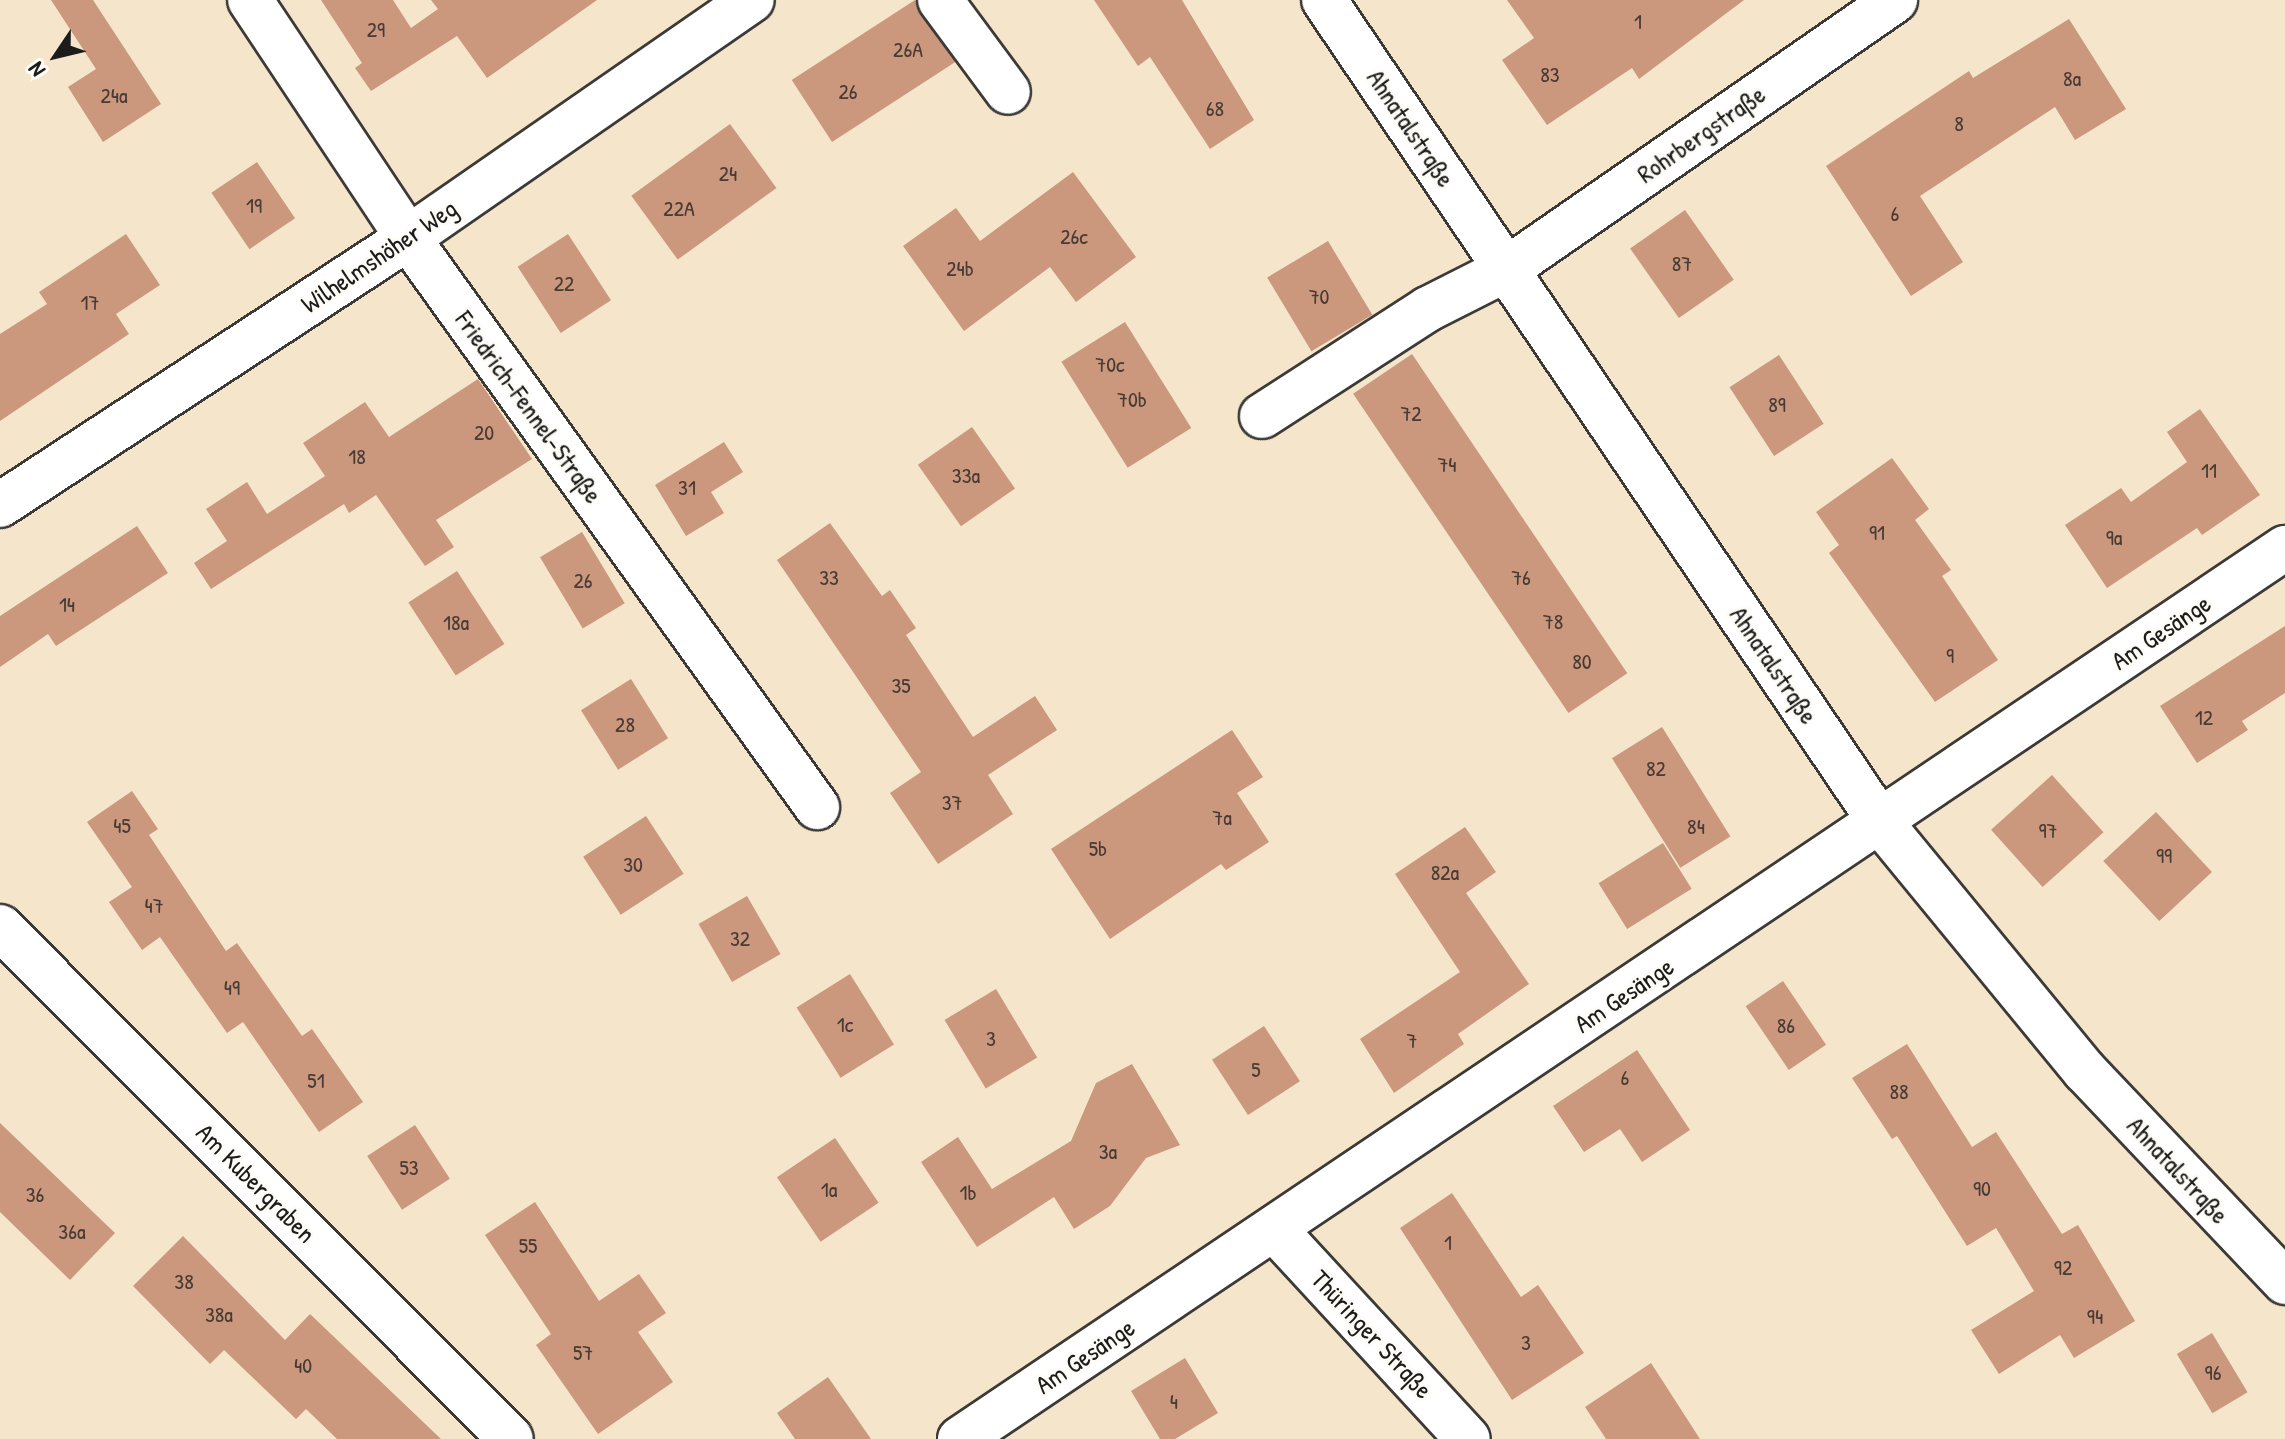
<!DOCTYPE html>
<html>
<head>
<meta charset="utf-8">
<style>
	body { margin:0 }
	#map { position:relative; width:2285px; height:1439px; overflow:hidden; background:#f4e5cb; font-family:"Patrick Hand",sans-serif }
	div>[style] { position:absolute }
	.building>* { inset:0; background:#cb987e; transform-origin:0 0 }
	.roads { filter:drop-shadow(2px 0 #3c3a36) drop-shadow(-2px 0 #3c3a36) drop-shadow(0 2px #3c3a36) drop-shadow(0 -2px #3c3a36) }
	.minor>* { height:44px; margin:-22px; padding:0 22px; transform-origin:22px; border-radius:22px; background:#fff }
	span { translate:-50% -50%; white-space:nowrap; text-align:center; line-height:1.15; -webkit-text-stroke:6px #fdfcf7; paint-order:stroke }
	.number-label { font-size:22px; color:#483b34 }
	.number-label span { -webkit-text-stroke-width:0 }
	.street-label { font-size:26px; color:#1c1c1c }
	.north { position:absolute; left:16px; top:16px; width:80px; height:80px; -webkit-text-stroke:6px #fdfcf7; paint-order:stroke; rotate:235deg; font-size:22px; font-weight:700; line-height:32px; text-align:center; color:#1c1c1c }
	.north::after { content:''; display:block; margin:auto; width:28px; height:36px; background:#1c1c1c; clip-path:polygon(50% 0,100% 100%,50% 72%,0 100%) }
</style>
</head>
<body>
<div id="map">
	<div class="building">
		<div style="clip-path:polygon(51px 0,93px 0,161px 104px,103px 142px,68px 87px,96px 69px)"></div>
		<div style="clip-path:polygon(321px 0,393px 0,411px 28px,438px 9px,431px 0,597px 0,487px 78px,457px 36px,371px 91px,355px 68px,362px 63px)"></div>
		<div style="left:915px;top:0;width:74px;height:147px;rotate:57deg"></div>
		<div style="clip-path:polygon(1094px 0,1182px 0,1254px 120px,1210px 149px,1150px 57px,1138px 66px)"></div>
		<div style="clip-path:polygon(1507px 0,1744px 0,1639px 79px,1632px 68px,1547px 125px,1502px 60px,1534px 38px)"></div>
		<div style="clip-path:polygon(2069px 19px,2126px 109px,2075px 140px,2055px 107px,1920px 196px,1963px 262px,1911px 296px,1826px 166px,1969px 71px,1973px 78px)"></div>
		<div style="left:730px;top:124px;width:79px;height:122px;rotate:54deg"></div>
		<div style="left:257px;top:162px;width:68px;height:55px;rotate:56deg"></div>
		<div style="clip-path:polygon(1073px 172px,1136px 257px,1076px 302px,1050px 267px,964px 331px,903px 246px,956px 208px,980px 241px)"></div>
		<div style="left:1685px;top:210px;width:85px;height:67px;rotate:55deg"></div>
		<div style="clip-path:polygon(126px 234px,160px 285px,116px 314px,129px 334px,0 421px,0 334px,47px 304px,39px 292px)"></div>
		<div style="left:568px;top:234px;width:79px;height:60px;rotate:57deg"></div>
		<div style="left:1328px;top:241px;width:86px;height:71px;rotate:59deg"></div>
		<div style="left:1125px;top:322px;width:125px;height:75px;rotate:58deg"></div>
		<div style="left:1412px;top:354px;width:385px;height:71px;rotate:56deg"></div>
		<div style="left:1779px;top:355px;width:82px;height:59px;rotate:57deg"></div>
		<div style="clip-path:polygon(478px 379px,532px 459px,436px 520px,454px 547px,425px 566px,376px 495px,349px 513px,344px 504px,211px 589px,194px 563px,227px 541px,206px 509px,247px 482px,267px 514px,325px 476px,303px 443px,365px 402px,389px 437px)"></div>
		<div style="clip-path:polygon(2200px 409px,2260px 495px,2202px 535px,2197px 528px,2107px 588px,2065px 525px,2121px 488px,2131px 502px,2187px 462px,2167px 432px)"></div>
		<div style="left:972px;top:427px;width:75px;height:66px;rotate:55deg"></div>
		<div style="clip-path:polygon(724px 442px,743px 472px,711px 492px,724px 513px,686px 536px,655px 485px)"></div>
		<div style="clip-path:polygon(1892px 458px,1929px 509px,1915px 520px,1951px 570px,1942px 576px,1998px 660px,1935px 702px,1829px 553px,1839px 545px,1816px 512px)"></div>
		<div style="clip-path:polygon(830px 523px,882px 596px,890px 590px,916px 628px,906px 635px,973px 737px,1035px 696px,1057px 730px,988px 775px,1013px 814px,938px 864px,890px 793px,921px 772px,777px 560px)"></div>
		<div style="clip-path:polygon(137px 526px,168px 573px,56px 646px,48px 634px,0 667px,0 616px)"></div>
		<div style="left:582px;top:532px;width:83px;height:49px;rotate:59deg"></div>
		<div style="left:457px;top:571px;width:87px;height:58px;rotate:57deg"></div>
		<div style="clip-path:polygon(2285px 626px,2285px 693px,2242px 721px,2248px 730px,2197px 763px,2160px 706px)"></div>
		<div style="left:631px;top:679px;width:70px;height:59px;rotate:58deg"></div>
		<div style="left:1662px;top:727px;width:129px;height:59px;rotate:58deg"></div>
		<div style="clip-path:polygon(1232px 730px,1263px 777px,1237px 793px,1269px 842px,1226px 870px,1221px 864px,1110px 939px,1051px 849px)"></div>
		<div style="left:2052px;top:775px;width:77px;height:82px;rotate:48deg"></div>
		<div style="clip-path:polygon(132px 791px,158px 829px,149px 835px,226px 951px,237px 943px,302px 1036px,312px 1029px,363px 1102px,319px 1132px,243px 1022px,227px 1033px,160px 937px,142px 950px,109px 902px,132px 887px,87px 822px)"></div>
		<div style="left:2156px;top:812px;width:82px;height:72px;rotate:47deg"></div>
		<div style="left:646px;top:816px;width:69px;height:75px;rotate:57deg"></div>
		<div style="clip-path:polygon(1465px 827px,1496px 872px,1466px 893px,1529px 984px,1458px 1034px,1464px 1044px,1394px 1093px,1360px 1039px,1460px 972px,1395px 874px)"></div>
		<div style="left:1663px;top:843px;width:54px;height:76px;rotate:58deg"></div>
		<div style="left:747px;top:896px;width:67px;height:56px;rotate:60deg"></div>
		<div style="left:850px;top:974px;width:83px;height:63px;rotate:58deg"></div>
		<div style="left:1783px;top:981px;width:77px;height:45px;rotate:56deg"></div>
		<div style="left:996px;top:989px;width:80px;height:60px;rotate:59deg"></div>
		<div style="left:1264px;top:1026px;width:66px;height:62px;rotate:57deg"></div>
		<div style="clip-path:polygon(1907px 1044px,1972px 1147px,1996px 1132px,2062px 1234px,2078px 1225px,2135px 1321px,2074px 1358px,2060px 1335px,1999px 1374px,1971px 1330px,2034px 1291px,1996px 1228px,1967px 1246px,1897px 1136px,1892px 1139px,1852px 1078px)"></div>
		<div style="clip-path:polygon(1637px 1050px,1690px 1130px,1642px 1162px,1620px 1129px,1584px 1152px,1553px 1106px)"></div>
		<div style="clip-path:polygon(1132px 1064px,1180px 1145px,1146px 1158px,1110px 1206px,1074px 1229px,1054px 1197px,977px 1247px,921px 1162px,958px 1137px,992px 1189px,1071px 1141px,1096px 1083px)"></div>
		<div style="clip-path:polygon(0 1123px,115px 1233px,70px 1280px,0 1212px)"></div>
		<div style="left:415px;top:1125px;width:64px;height:57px;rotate:57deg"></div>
		<div style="left:835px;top:1138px;width:78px;height:70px;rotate:56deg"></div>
		<div style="clip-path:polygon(1452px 1193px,1521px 1297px,1538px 1285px,1584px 1353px,1512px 1400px,1400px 1228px)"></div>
		<div style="clip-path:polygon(535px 1202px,599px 1301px,639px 1274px,666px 1313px,638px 1332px,673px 1382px,598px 1434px,536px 1345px,551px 1334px,485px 1235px)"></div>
		<div style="clip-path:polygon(183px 1236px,285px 1340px,310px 1314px,441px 1439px,337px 1439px,306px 1409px,296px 1419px,224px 1350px,210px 1364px,133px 1286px)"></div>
		<div style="left:2212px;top:1333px;width:69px;height:41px;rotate:59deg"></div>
		<div style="clip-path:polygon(1185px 1358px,1218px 1413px,1175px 1439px,1160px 1439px,1131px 1391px)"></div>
		<div style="clip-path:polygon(1651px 1363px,1700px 1439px,1606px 1439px,1585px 1407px)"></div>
		<div style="clip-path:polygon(828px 1377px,871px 1439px,795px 1439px,777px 1413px)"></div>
	</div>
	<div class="roads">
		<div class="minor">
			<div style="left:250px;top:0;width:286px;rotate:56.4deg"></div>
			<div style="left:408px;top:238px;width:701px;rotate:54.29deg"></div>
			<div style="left:940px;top:0;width:114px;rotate:53.5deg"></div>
			<div style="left:1324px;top:0;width:994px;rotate:55.91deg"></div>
			<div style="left:1881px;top:823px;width:321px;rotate:50.6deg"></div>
			<div style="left:2085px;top:1071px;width:291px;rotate:46.5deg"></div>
			<div style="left:1262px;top:416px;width:197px;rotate:-32.8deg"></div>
			<div style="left:1428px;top:309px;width:89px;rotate:-26.9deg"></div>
			<div style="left:1507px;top:269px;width:472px;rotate:-34.7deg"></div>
			<div style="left:0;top:505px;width:488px;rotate:-33.2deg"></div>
			<div style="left:408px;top:238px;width:418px;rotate:-34.7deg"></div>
			<div style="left:0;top:927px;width:723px;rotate:45.06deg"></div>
			<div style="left:1275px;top:1230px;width:284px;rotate:47.3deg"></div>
			<div style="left:960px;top:1439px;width:1597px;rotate:-33.92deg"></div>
		</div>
	</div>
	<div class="number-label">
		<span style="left:1638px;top:22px">1</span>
		<span style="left:376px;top:30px">29</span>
		<span style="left:908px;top:50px">26A</span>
		<span style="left:1550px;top:75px">83</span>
		<span style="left:2072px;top:79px">8a</span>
		<span style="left:848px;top:92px">26</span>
		<span style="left:114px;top:96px">24a</span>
		<span style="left:1215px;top:109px">68</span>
		<span style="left:1959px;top:124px">8</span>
		<span style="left:728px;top:174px">24</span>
		<span style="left:254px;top:206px">19</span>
		<span style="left:679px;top:209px">22A</span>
		<span style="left:1895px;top:214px">6</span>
		<span style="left:1074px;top:237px">26c</span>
		<span style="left:1682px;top:264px">87</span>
		<span style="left:960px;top:269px">24b</span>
		<span style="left:564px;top:284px">22</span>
		<span style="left:1319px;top:297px">70</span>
		<span style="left:90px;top:303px">17</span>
		<span style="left:1110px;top:365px">70c</span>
		<span style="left:1132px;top:400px">70b</span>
		<span style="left:1777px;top:405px">89</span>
		<span style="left:1411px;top:414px">72</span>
		<span style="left:484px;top:433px">20</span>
		<span style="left:357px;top:457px">18</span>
		<span style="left:1447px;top:465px">74</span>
		<span style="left:2209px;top:471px">11</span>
		<span style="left:966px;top:476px">33a</span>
		<span style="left:687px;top:488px">31</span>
		<span style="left:1877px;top:533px">91</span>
		<span style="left:2114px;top:538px">9a</span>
		<span style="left:829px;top:578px">33</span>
		<span style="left:1521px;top:578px">76</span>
		<span style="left:583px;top:581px">26</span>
		<span style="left:67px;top:605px">14</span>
		<span style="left:1553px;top:622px">78</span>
		<span style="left:456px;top:623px">18a</span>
		<span style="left:1950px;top:656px">9</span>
		<span style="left:1582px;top:662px">80</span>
		<span style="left:901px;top:686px">35</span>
		<span style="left:2204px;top:718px">12</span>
		<span style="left:625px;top:725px">28</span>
		<span style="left:1656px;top:769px">82</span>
		<span style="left:952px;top:803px">37</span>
		<span style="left:1222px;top:818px">7a</span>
		<span style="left:122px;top:826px">45</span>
		<span style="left:1696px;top:827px">84</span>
		<span style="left:2048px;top:831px">97</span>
		<span style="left:1098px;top:849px">5b</span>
		<span style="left:2164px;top:856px">99</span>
		<span style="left:633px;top:865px">30</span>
		<span style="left:1445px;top:873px">82a</span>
		<span style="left:154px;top:906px">47</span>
		<span style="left:740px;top:939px">32</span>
		<span style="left:232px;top:988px">49</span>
		<span style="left:845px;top:1025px">1c</span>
		<span style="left:1786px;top:1026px">86</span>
		<span style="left:991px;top:1039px">3</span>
		<span style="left:1412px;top:1041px">7</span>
		<span style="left:1256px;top:1070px">5</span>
		<span style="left:1625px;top:1078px">6</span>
		<span style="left:316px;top:1081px">51</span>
		<span style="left:1899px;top:1092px">88</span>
		<span style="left:1108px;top:1152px">3a</span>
		<span style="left:409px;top:1168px">53</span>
		<span style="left:1982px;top:1189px">90</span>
		<span style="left:829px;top:1190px">1a</span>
		<span style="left:968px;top:1193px">1b</span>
		<span style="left:35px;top:1195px">36</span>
		<span style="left:72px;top:1232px">36a</span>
		<span style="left:1448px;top:1243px">1</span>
		<span style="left:528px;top:1246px">55</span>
		<span style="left:2063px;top:1268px">92</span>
		<span style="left:184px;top:1282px">38</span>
		<span style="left:219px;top:1315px">38a</span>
		<span style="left:2095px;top:1317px">94</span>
		<span style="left:1526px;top:1343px">3</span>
		<span style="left:583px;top:1353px">57</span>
		<span style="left:303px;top:1366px">40</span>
		<span style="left:2213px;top:1373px">96</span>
		<span style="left:1174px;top:1402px">4</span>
	</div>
	<div class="street-label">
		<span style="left:1411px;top:128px;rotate:56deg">Ahnatalstraße</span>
		<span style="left:1701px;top:134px;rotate:-35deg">Rohrbergstraße</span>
		<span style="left:379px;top:256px;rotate:-34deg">Wilhelmshöher Weg</span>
		<span style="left:529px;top:407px;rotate:54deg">Friedrich-Fennel-Straße</span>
		<span style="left:2161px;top:632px;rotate:-34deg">Am Gesänge</span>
		<span style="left:1774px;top:665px;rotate:56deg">Ahnatalstraße</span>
		<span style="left:1624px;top:995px;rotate:-34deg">Am Gesänge</span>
		<span style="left:2178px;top:1170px;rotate:47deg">Ahnatalstraße</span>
		<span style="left:256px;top:1183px;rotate:45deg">Am Kubergraben</span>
		<span style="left:1372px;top:1334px;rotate:47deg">Thüringer Straße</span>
		<span style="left:1085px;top:1356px;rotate:-34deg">Am Gesänge</span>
	</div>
	<div class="north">N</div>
</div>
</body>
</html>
